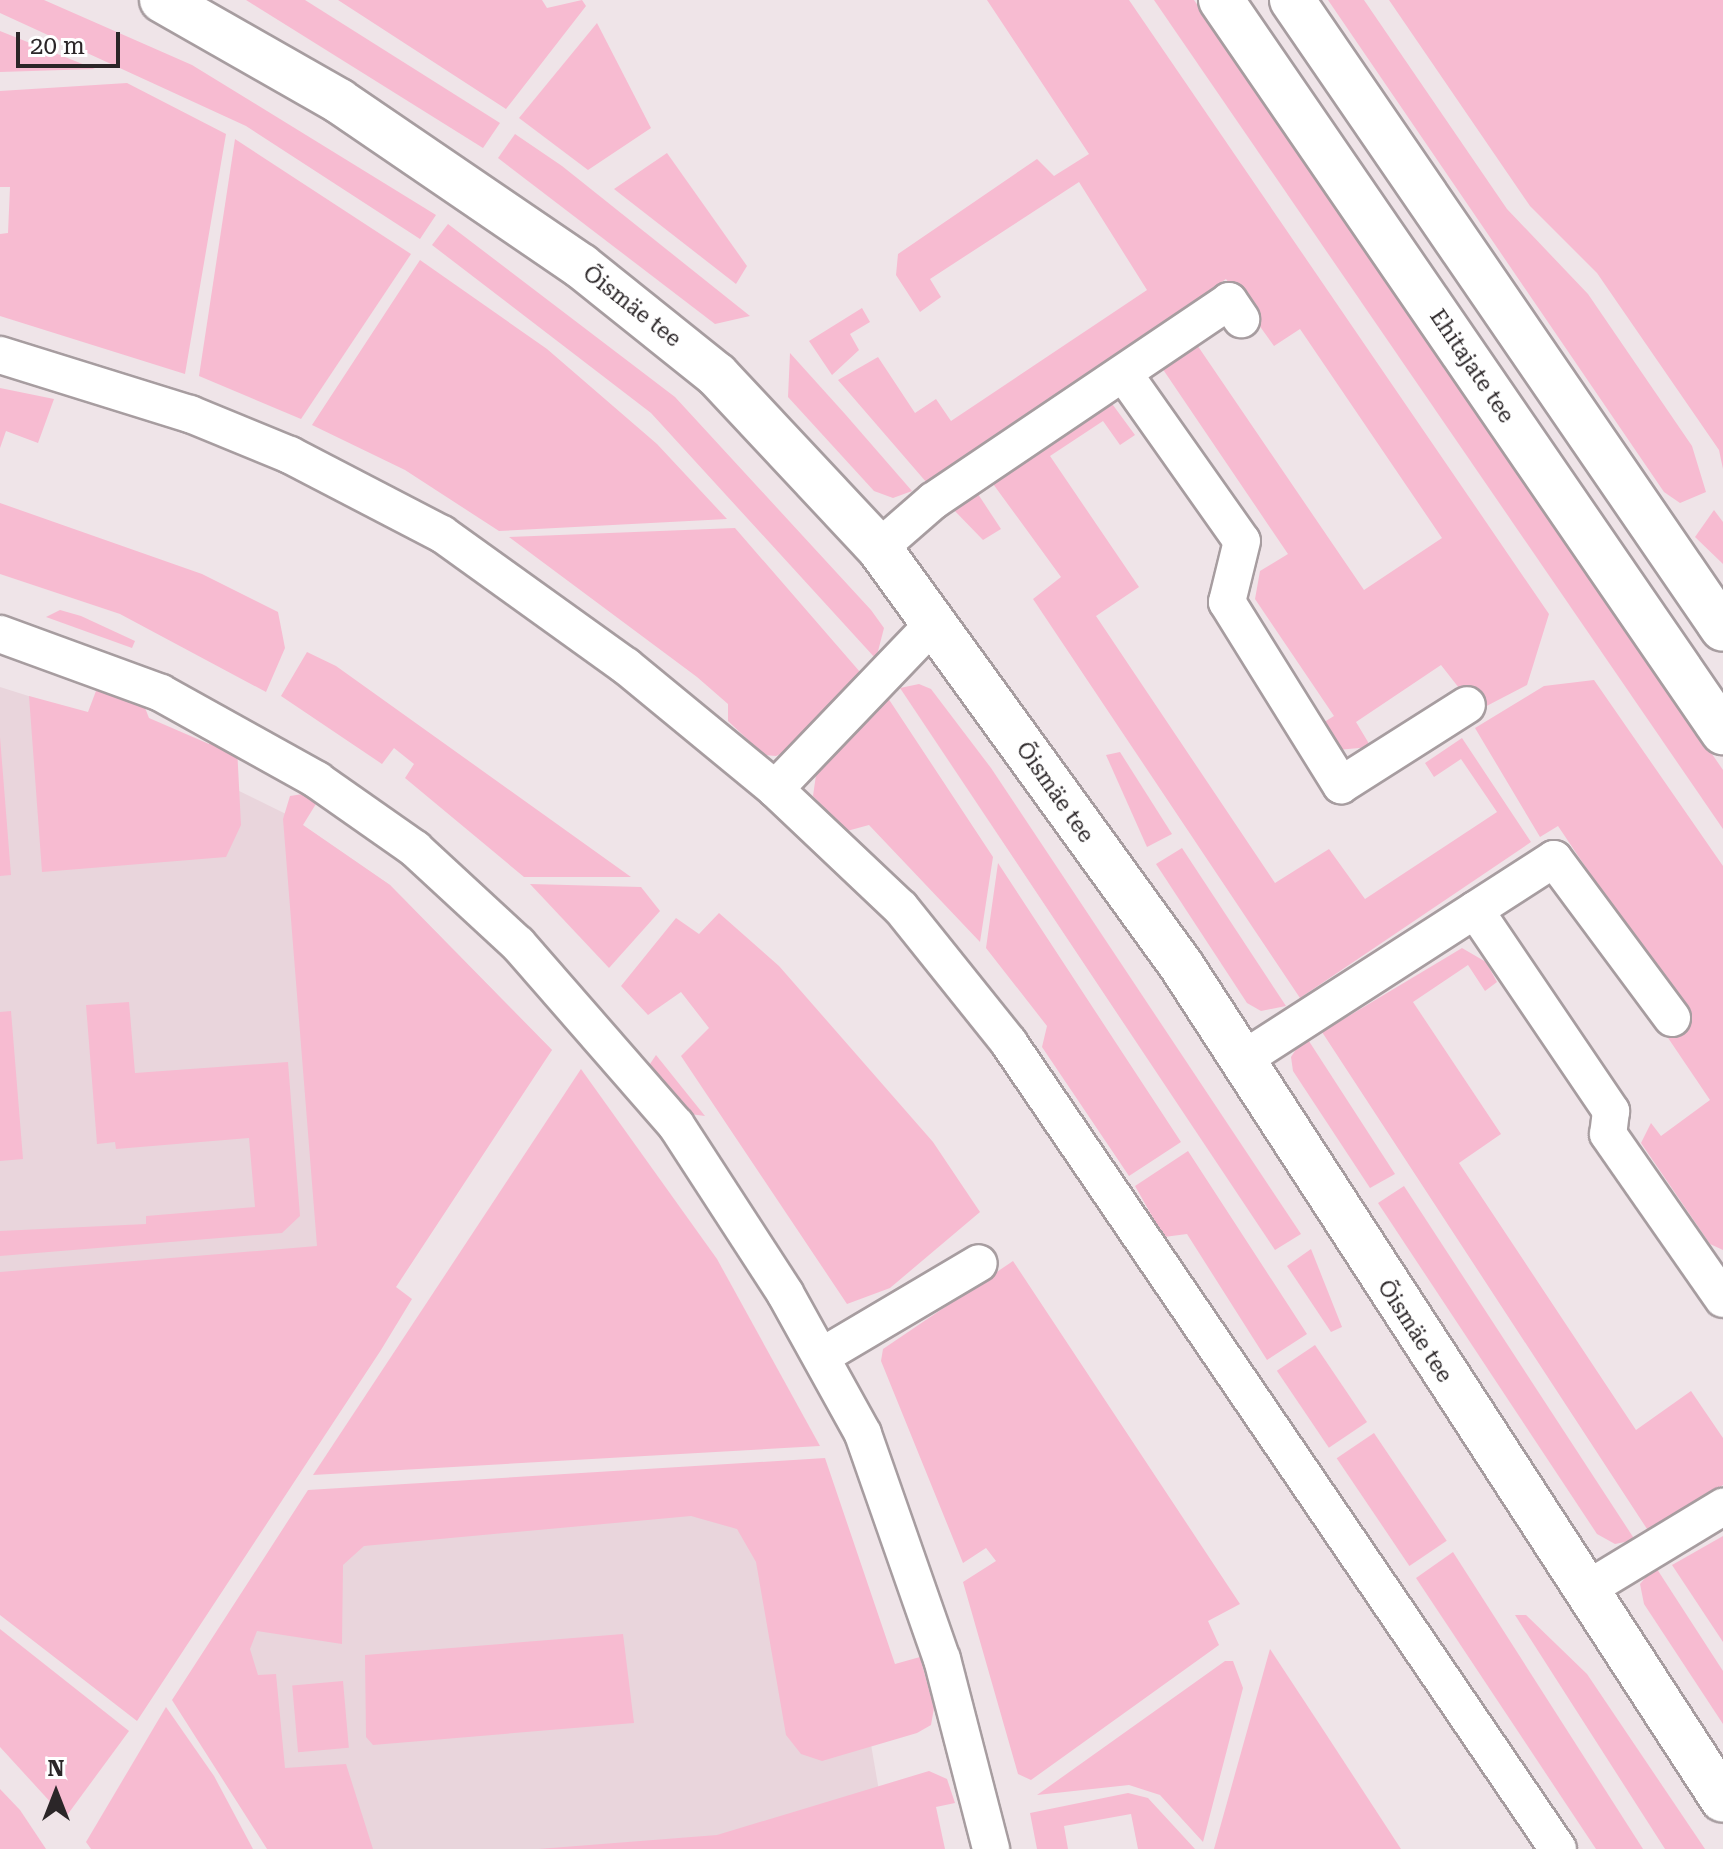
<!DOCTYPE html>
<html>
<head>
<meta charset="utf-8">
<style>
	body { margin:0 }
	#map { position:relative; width:1723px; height:1849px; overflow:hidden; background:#efe4e8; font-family:"Roboto Serif",serif }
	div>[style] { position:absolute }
	.built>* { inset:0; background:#e9d5dc }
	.green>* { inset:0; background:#f7bbd1; transform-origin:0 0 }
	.roads { filter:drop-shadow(2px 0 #a79da0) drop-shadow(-2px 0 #a79da0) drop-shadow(0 2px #a79da0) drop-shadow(0 -2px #a79da0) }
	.street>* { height:36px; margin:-18px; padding:0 18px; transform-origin:18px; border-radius:18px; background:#fff }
	.secondary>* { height:44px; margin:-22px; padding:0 22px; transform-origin:22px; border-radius:22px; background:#fff }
	.primary>* { height:44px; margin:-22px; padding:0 22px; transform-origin:22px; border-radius:22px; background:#fff }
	span { translate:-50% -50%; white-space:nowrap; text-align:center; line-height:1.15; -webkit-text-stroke:6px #fff; paint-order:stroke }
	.street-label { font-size:22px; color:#2b2628 }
	.north { position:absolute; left:16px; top:1753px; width:80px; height:80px; -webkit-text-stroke:6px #fff; paint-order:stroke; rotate:0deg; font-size:22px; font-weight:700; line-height:32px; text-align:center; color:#2b2628 }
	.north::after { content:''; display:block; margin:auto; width:28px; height:36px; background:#2b2628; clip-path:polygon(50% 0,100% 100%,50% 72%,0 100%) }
	.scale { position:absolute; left:16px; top:32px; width:104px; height:36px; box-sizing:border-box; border:4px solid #2b2628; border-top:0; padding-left:10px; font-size:24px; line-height:28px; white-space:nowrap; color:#2b2628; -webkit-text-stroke:6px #fff; paint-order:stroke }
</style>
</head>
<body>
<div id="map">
	<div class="built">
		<div style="clip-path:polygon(0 687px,76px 711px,288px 815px,390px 885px,552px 1050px,0 1531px)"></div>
		<div style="clip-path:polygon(784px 1473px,863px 1698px,889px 1849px,289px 1849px,203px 1685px,319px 1500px)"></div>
	</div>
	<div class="green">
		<div style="clip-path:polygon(0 0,44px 0,192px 65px,436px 215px,420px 239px,246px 126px,0 13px)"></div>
		<div style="clip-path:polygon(246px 0,305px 0,500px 123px,483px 148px)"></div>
		<div style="clip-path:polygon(338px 0,542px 0,547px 8px,582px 0,586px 6px,506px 109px)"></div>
		<div style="clip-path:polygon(987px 0,1129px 0,1549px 614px,1527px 685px,1477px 711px,1441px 665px,1356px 722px,1371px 747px,1337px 750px,1316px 727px,1334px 716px,1255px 599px,1260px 571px,1288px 554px,1160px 365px,1193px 339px,1364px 590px,1442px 538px,1300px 329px,1274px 346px,1226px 279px,927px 483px,838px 380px,878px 357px,915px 413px,936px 399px,951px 421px,1147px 290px,1079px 182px,930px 279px,941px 297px,920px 312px,896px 275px,898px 254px,1037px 159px,1054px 176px,1089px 154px)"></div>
		<div style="clip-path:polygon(1154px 0,1194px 0,1587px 572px,1723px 770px,1723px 829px)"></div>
		<div style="clip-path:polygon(1328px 0,1364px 0,1507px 209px,1588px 294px,1692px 446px,1706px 492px,1680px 503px,1664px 492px)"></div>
		<div style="clip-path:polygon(1389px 0,1723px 0,1723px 469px,1719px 450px,1597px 273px,1530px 206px)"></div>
		<div style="clip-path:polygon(597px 23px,651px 128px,588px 170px,519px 118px)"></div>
		<div style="clip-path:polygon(0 31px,95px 69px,0 72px)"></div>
		<div style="clip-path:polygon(127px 83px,226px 134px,185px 374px,0 316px,0 234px,8px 233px,10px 187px,0 187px,0 91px)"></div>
		<div style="clip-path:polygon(515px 134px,562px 166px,750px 316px,715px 324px,498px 158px)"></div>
		<div style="clip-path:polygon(235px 139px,411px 254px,301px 419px,199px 376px)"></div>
		<div style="clip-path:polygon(667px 153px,747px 266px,736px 284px,614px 189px)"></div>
		<div style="clip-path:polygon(448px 224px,675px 397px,871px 610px,884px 628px,876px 659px,651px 413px,432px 245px)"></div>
		<div style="clip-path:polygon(420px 260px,547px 349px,657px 444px,727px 519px,499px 531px,405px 470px,312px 425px)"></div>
		<div style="clip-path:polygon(862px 308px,870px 322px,850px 334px,859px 350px,832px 375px,809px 341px)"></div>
		<div style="clip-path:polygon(790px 353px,845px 414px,912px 491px,893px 498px,874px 491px,788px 397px)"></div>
		<div style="clip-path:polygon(0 388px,54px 399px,38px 443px,6px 431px,0 448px)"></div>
		<div style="clip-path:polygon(1110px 401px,1135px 435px,1120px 445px,1103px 421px,1050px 456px,1139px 587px,1096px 616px,1275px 883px,1329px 849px,1365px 899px,1497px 812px,1461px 759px,1434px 777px,1425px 763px,1462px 738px,1531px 842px,1300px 998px,1033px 599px,1061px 577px,988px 477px)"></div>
		<div style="clip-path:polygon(974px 488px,1001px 529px,983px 540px,950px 506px)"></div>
		<div style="clip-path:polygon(0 503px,202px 574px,278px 612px,285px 648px,266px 692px,120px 614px,0 574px)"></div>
		<div style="clip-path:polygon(1714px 510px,1723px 522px,1723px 564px,1695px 537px)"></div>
		<div style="clip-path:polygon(735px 528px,860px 672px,790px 750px,776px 756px,764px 755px,728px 721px,728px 704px,697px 677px,509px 537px)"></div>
		<div style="clip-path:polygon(60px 610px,81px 616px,135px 641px,132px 648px,46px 617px)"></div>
		<div style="clip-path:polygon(307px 652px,336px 666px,631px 877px,524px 877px,405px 778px,414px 764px,394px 748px,382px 764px,281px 696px)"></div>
		<div style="clip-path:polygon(1594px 680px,1723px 866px,1723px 1250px,1710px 1244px,1641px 1143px,1651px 1123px,1661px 1136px,1710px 1100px,1662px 1029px,1684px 1013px,1558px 826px,1540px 837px,1475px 728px,1544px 686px)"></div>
		<div style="clip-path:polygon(99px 683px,142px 700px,149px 718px,209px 744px,216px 735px,237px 747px,241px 825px,226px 857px,42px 872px,29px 696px,88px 712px)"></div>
		<div style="clip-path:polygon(919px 684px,931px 689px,991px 768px,1301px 1234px,1275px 1250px,900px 688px)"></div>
		<div style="clip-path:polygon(888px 698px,993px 857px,980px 942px,869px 825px,847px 831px,813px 796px,816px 775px)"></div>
		<div style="clip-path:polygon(0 737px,11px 875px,0 876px)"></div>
		<div style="clip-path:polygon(1120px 752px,1172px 834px,1147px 847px,1106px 755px)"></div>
		<div style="clip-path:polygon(309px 793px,319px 799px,303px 825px,390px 885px,552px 1050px,396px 1287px,412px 1299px,381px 1350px,137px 1721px,0 1615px,0 1272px,317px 1246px,283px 819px,290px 796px)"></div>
		<div style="clip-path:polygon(1182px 848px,1286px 1006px,1261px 1011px,1247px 1003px,1156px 864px)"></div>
		<div style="clip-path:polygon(998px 863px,1181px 1142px,1129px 1176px,1042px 1047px,1047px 1026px,986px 948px)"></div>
		<div style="clip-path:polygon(530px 884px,641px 887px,660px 911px,609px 968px)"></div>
		<div style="clip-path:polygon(719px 913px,779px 966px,933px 1142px,980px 1212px,890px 1288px,847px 1304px,681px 1056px,709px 1028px,681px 992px,648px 1015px,621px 986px,676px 918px,699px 934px)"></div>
		<div style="clip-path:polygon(1462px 948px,1486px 962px,1497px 982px,1485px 991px,1468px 965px,1413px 1002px,1501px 1134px,1459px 1163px,1636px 1430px,1691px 1391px,1723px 1438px,1723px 1485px,1649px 1532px,1322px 1032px)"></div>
		<div style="clip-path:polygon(129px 1002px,135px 1073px,288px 1062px,300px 1216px,282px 1233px,0 1256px,0 1231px,146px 1224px,146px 1216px,255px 1207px,249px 1138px,116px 1149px,115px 1142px,97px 1144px,86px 1005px)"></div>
		<div style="clip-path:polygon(11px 1011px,23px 1159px,0 1161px,0 1012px)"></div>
		<div style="clip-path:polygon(1305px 1035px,1395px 1174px,1370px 1188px,1293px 1071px,1291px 1057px)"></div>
		<div style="clip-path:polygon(656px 1055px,705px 1116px,682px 1113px,648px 1067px)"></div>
		<div style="clip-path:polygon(581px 1069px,717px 1259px,820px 1446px,313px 1475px)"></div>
		<div style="clip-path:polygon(1188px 1151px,1307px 1334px,1267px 1360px,1187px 1234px,1164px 1237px,1135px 1186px)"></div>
		<div style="clip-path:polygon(1404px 1186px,1635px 1540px,1615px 1544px,1597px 1534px,1378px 1203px)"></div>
		<div style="clip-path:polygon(1311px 1249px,1342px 1327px,1331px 1332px,1287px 1266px)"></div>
		<div style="clip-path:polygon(1013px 1261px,1240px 1604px,1208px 1621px,1219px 1645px,1031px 1780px,1018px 1774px,963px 1582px,996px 1561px,986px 1548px,963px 1563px,881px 1361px,883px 1349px)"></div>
		<div style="left:1315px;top:1345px;width:93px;height:46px;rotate:56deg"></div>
		<div style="left:1374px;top:1433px;width:130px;height:45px;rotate:56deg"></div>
		<div style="clip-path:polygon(825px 1458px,895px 1664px,920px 1657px,934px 1708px,931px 1725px,917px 1733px,822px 1761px,801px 1754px,786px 1735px,756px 1562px,737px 1529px,691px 1516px,364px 1546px,343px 1565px,342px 1644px,257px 1631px,250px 1649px,258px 1675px,276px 1674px,285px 1768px,346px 1764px,373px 1849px,267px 1849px,172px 1700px,308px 1490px)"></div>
		<div style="clip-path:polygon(1723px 1536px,1723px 1642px,1672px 1565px)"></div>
		<div style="clip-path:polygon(1453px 1552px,1643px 1849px,1596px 1849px,1416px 1578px)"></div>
		<div style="clip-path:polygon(1655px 1566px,1723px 1671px,1723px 1724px,1644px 1604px,1640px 1584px)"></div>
		<div style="clip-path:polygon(1515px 1615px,1526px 1615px,1587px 1674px,1705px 1849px,1665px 1849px)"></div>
		<div style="clip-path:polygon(0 1629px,129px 1731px,65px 1818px,0 1747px)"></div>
		<div style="clip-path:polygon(623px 1634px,634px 1723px,373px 1745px,366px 1737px,365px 1655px)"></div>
		<div style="clip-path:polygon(1270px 1649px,1322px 1728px,1401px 1849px,1214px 1849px)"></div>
		<div style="clip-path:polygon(1225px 1661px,1233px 1661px,1243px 1688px,1203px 1842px,1160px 1795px,1129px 1785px,1037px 1795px)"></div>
		<div style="left:343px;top:1681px;width:67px;height:51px;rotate:85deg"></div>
		<div style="clip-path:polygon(166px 1707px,214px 1776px,253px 1849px,91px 1849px,86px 1842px)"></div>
		<div style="clip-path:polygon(929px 1771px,947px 1779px,955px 1803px,936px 1807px,945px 1849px,538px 1849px,717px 1835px)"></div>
		<div style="clip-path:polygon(0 1789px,20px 1810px,46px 1849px,0 1849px)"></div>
		<div style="clip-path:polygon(1128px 1793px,1148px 1798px,1195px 1849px,1138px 1849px,1131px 1814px,1064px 1826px,1068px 1849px,1037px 1849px,1030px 1813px)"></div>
	</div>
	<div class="roads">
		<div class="street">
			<div style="left:0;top:355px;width:199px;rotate:17.3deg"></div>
			<div style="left:190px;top:414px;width:108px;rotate:22.3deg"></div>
			<div style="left:290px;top:455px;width:171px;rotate:27.5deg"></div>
			<div style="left:442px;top:534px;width:226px;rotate:35.7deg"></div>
			<div style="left:626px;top:666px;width:193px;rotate:39.5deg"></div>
			<div style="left:775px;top:789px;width:173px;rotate:43.4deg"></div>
			<div style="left:901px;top:908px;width:173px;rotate:51.3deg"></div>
			<div style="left:1009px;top:1043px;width:975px;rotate:55.74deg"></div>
			<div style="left:1124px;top:374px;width:204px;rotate:54.8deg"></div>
			<div style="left:1242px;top:541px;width:63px;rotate:103.8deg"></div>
			<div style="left:1227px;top:602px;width:216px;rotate:58.1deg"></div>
			<div style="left:1341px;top:785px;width:149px;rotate:-32.4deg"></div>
			<div style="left:879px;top:548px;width:72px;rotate:-41deg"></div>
			<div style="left:933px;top:501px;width:357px;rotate:-34deg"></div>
			<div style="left:1229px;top:301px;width:22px;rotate:56deg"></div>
			<div style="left:0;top:634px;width:171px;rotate:20.1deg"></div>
			<div style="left:161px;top:693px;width:179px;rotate:29.1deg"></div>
			<div style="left:317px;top:780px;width:120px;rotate:35.1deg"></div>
			<div style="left:415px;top:849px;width:140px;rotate:42.7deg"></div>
			<div style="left:518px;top:944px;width:240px;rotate:48.9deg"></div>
			<div style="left:676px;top:1125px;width:200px;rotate:57deg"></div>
			<div style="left:785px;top:1293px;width:161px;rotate:61deg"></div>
			<div style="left:863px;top:1434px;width:238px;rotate:70.7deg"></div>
			<div style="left:942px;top:1659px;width:196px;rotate:75.5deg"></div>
			<div style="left:775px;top:789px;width:227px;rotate:-46.2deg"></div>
			<div style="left:1475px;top:910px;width:243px;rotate:55.9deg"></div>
			<div style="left:1611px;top:1111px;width:23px;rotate:97deg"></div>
			<div style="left:1608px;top:1134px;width:201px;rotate:55.1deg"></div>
			<div style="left:1242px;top:1060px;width:371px;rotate:-32.8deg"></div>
			<div style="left:1554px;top:859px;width:198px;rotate:53.4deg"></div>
			<div style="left:822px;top:1356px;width:182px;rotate:-30.6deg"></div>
			<div style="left:1589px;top:1588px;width:157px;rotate:-31.2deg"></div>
		</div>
		<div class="secondary">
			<div style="left:162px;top:0;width:204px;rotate:29.7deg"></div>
			<div style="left:339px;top:101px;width:293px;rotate:34.3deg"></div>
			<div style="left:581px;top:266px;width:174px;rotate:38.7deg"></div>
			<div style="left:717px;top:375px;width:237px;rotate:46.9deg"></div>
			<div style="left:879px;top:548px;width:515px;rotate:54.09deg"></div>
			<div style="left:1181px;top:965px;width:995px;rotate:57.01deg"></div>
		</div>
		<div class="primary">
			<div style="left:1221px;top:0;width:888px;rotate:55.56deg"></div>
			<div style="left:1292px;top:0;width:762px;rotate:55.58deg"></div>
		</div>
	</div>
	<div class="street-label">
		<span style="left:632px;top:306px;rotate:38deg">Õismäe tee</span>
		<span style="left:1472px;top:366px;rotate:56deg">Ehitajate tee</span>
		<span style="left:1055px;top:792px;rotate:55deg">Õismäe tee</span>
		<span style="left:1415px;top:1331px;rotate:57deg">Õismäe tee</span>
	</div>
	<div class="north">N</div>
	<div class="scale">20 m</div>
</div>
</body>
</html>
